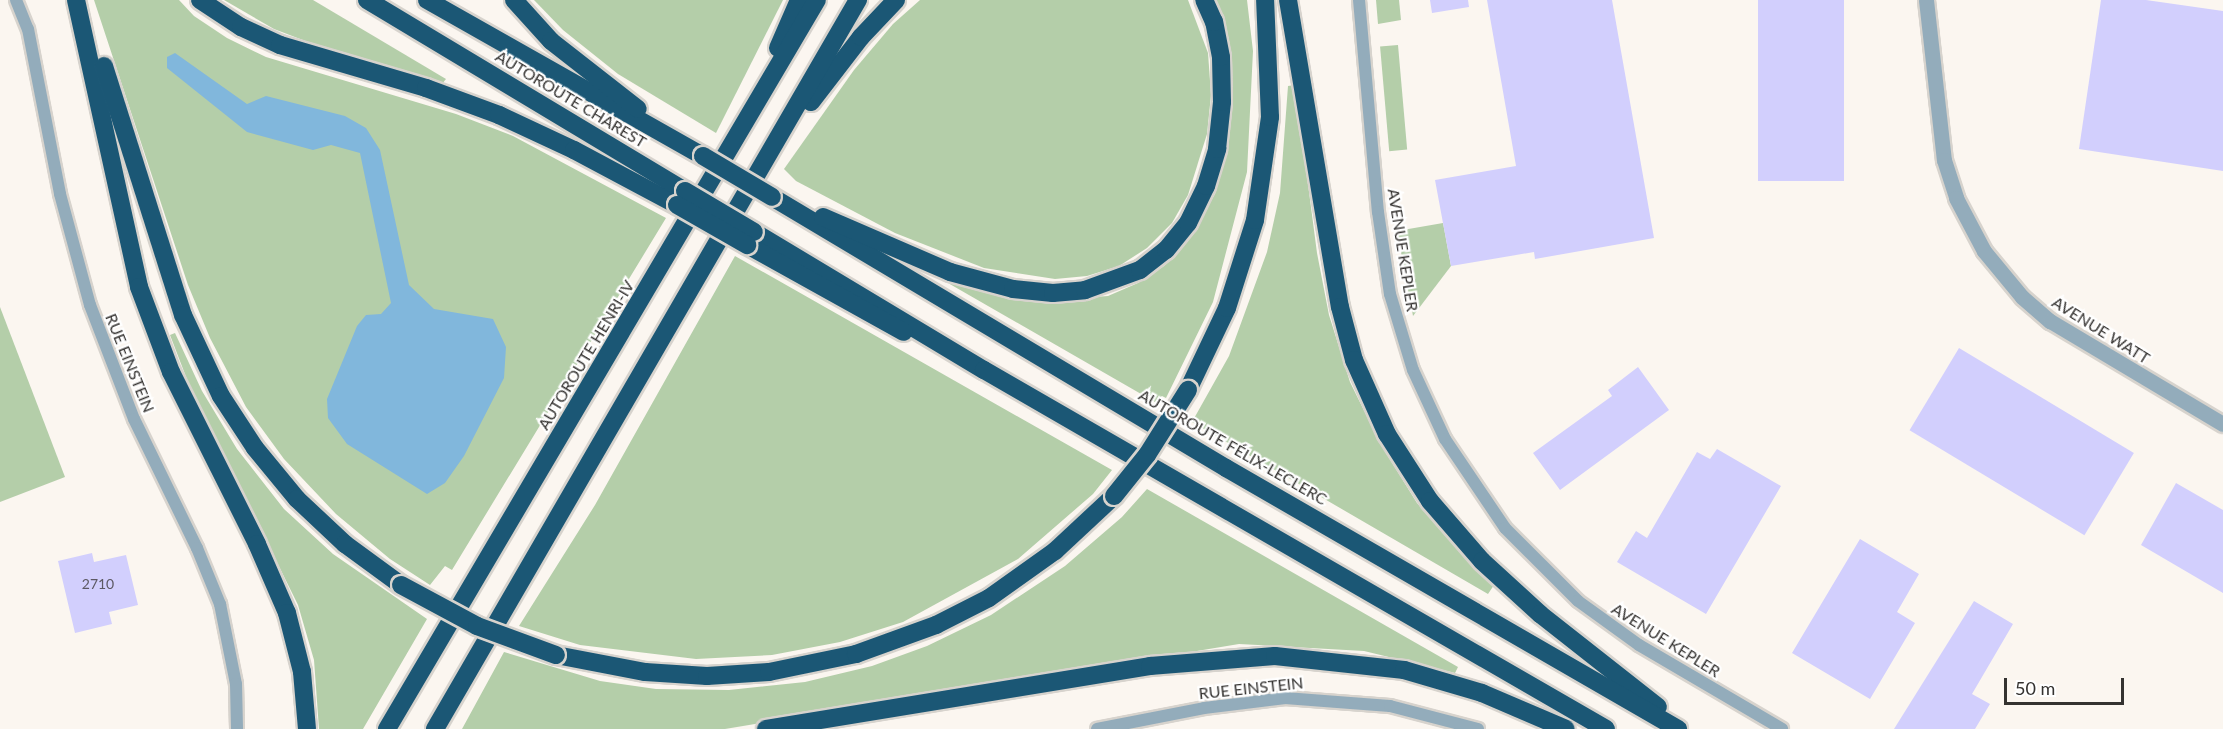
<!DOCTYPE html>
<html>
<head>
<meta charset="utf-8">
<style>
	body { margin:0 }
	#map { position:relative; width:2223px; height:729px; overflow:hidden; background:#fbf6f0; font-family:Lato,sans-serif }
	div>[style] { position:absolute }
	.green>* { inset:0; background:#b4cea9; transform-origin:0 0 }
	.water>* { inset:0; background:#81b7dc }
	.building>* { inset:0; background:#d2cffd; transform-origin:0 0 }
	.roads { filter:drop-shadow(2px 0 #d7d3cd) drop-shadow(-2px 0 #d7d3cd) drop-shadow(0 2px #d7d3cd) drop-shadow(0 -2px #d7d3cd) }
	.minor>* { height:12px; margin:-6px; padding:0 6px; transform-origin:6px; border-radius:6px; background:#93acbb }
	.tertiary>* { height:15px; margin:-7.5px; padding:0 7.5px; transform-origin:7.5px; border-radius:7.5px; background:#93acbb }
	.motorway>* { height:18px; margin:-9px; padding:0 9px; transform-origin:9px; border-radius:9px; background:#1b5775 }
	.bridges { filter:drop-shadow(2px 0 #d7d3cd) drop-shadow(-2px 0 #d7d3cd) drop-shadow(0 2px #d7d3cd) drop-shadow(0 -2px #d7d3cd) }
	.motorway-bridge>* { height:18px; margin:-9px; padding:0 9px; transform-origin:9px; border-radius:9px; background:#1b5775 }
	span { translate:-50% -50%; white-space:nowrap; text-align:center; line-height:1.15; -webkit-text-stroke:4.5px #fff; paint-order:stroke }
	.number-label { font-size:14px; color:#5c5963 }
	.number-label span { -webkit-text-stroke-width:0 }
	.street-label { font-size:16px; color:#343230 }
	.scale { position:absolute; left:2004px; top:678px; width:120px; height:27px; box-sizing:border-box; border:3px solid #343230; border-top:0; padding-left:8px; font-size:18px; line-height:21px; white-space:nowrap; color:#343230; -webkit-text-stroke:4px #fff; paint-order:stroke }
</style>
</head>
<body>
<div id="map">
	<div class="green">
		<div style="clip-path:polygon(94px 0,179px 0,194px 16px,227px 38px,266px 57px,456px 114px,513px 136px,666px 218px,452px 570px,445px 566px,430px 585px,390px 559px,336px 514px,284px 459px,246px 407px,210px 338px,188px 285px)"></div>
		<div style="clip-path:polygon(224px 0,313px 0,446px 79px,442px 84px,329px 50px,274px 29px)"></div>
		<div style="clip-path:polygon(534px 0,783px 0,716px 133px,618px 74px,563px 30px)"></div>
		<div style="clip-path:polygon(920px 0,1188px 0,1208px 53px,1211px 95px,1207px 134px,1188px 195px,1172px 223px,1147px 248px,1119px 266px,1087px 276px,1055px 279px,984px 268px,895px 233px,796px 181px,784px 169px,854px 70px,893px 24px)"></div>
		<div style="clip-path:polygon(1216px 0,1247px 0,1253px 51px,1247px 172px,1213px 302px,1166px 398px,1162px 396px,1155px 402px,948px 283px,1040px 301px,1108px 296px,1138px 283px,1164px 266px,1185px 244px,1215px 194px,1233px 91px,1229px 40px)"></div>
		<div style="clip-path:polygon(1376px 0,1399px 0,1401px 20px,1378px 24px)"></div>
		<div style="left:1398px;top:45px;width:105px;height:18px;rotate:85deg"></div>
		<div style="clip-path:polygon(1295px 85px,1317px 253px,1329px 315px,1350px 382px,1381px 445px,1417px 503px,1494px 585px,1488px 594px,1192px 422px,1229px 356px,1267px 252px,1280px 193px,1288px 86px)"></div>
		<div style="clip-path:polygon(1443px 223px,1451px 266px,1413px 316px,1397px 231px)"></div>
		<div style="clip-path:polygon(735px 256px,1112px 470px,1093px 494px,1018px 559px,903px 622px,840px 642px,772px 655px,696px 659px,580px 645px,519px 626px,595px 505px)"></div>
		<div style="clip-path:polygon(0 307px,65px 477px,0 502px)"></div>
		<div style="clip-path:polygon(175px 333px,202px 391px,237px 449px,284px 509px,333px 554px,427px 619px,363px 729px,319px 729px,314px 660px,298px 605px,188px 382px,170px 335px)"></div>
		<div style="clip-path:polygon(1147px 489px,1458px 667px,1455px 673px,1364px 651px,1239px 644px,725px 729px,462px 729px,504px 652px,600px 681px,656px 689px,729px 690px,805px 682px,872px 666px,927px 646px,991px 615px,1065px 566px,1122px 517px)"></div>
	</div>
	<div class="water">
		<div style="clip-path:polygon(175px 53px,247px 104px,266px 96px,345px 116px,366px 128px,380px 150px,409px 285px,434px 309px,493px 319px,506px 347px,504px 378px,464px 456px,445px 483px,427px 494px,347px 444px,328px 418px,327px 399px,357px 326px,366px 315px,381px 314px,391px 303px,360px 153px,331px 145px,313px 150px,247px 132px,167px 68px,167px 57px)"></div>
	</div>
	<div class="building">
		<div style="clip-path:polygon(1430px 0,1468px 0,1469px 7px,1432px 13px)"></div>
		<div style="clip-path:polygon(1487px 0,1612px 0,1654px 238px,1535px 259px,1534px 252px,1451px 266px,1435px 180px,1516px 166px)"></div>
		<div style="left:1758px;top:0;width:86px;height:181px"></div>
		<div style="clip-path:polygon(2101px 0,2146px 0,2223px 11px,2223px 171px,2079px 149px)"></div>
		<div style="left:1959px;top:348px;width:204px;height:96px;rotate:31deg"></div>
		<div style="clip-path:polygon(1638px 367px,1669px 410px,1560px 490px,1533px 453px,1612px 396px,1608px 390px)"></div>
		<div style="clip-path:polygon(1717px 449px,1781px 486px,1706px 614px,1617px 562px,1636px 531px,1647px 538px,1697px 452px,1710px 459px)"></div>
		<div style="clip-path:polygon(2176px 483px,2223px 510px,2223px 593px,2141px 545px)"></div>
		<div style="clip-path:polygon(1860px 539px,1919px 574px,1897px 612px,1915px 623px,1870px 699px,1792px 653px)"></div>
		<div style="clip-path:polygon(92px 553px,94px 562px,126px 555px,138px 605px,109px 612px,112px 624px,75px 633px,58px 561px)"></div>
		<div style="clip-path:polygon(1974px 601px,2013px 624px,1972px 694px,1990px 704px,1975px 729px,1894px 729px)"></div>
	</div>
	<div class="roads">
		<div class="minor">
			<div style="left:16px;top:0;width:31px;rotate:68deg"></div>
			<div style="left:28px;top:29px;width:168px;rotate:79deg"></div>
			<div style="left:60px;top:194px;width:115px;rotate:74.9deg"></div>
			<div style="left:90px;top:305px;width:122px;rotate:68.9deg"></div>
			<div style="left:134px;top:419px;width:144px;rotate:64deg"></div>
			<div style="left:197px;top:548px;width:61px;rotate:67.7deg"></div>
			<div style="left:220px;top:604px;width:82px;rotate:78.7deg"></div>
			<div style="left:236px;top:684px;width:45px;rotate:88.7deg"></div>
			<div style="left:1359px;top:0;width:213px;rotate:84.9deg"></div>
			<div style="left:1378px;top:212px;width:83px;rotate:81.7deg"></div>
			<div style="left:1390px;top:294px;width:79px;rotate:73.2deg"></div>
			<div style="left:1413px;top:370px;width:76px;rotate:65.1deg"></div>
			<div style="left:1445px;top:439px;width:107px;rotate:56deg"></div>
			<div style="left:1505px;top:528px;width:103px;rotate:45deg"></div>
			<div style="left:1578px;top:601px;width:75px;rotate:35.8deg"></div>
			<div style="left:1639px;top:645px;width:166px;rotate:30.4deg"></div>
			<div style="left:1097px;top:729px;width:109px;rotate:-11.1deg"></div>
			<div style="left:1204px;top:708px;width:82px;rotate:-7deg"></div>
			<div style="left:1285px;top:698px;width:105px;rotate:4.4deg"></div>
			<div style="left:1390px;top:706px;width:91px;rotate:14.6deg"></div>
		</div>
		<div class="tertiary">
			<div style="left:1926px;top:0;width:161px;rotate:83.6deg"></div>
			<div style="left:1944px;top:160px;width:40px;rotate:72deg"></div>
			<div style="left:1956px;top:198px;width:60px;rotate:62.2deg"></div>
			<div style="left:1984px;top:251px;width:60px;rotate:50.4deg"></div>
			<div style="left:2022px;top:297px;width:37px;rotate:41deg"></div>
			<div style="left:2050px;top:321px;width:201px;rotate:30.8deg"></div>
		</div>
		<div class="motorway">
			<div style="left:76px;top:0;width:294px;rotate:77.6deg"></div>
			<div style="left:139px;top:287px;width:91px;rotate:69.4deg"></div>
			<div style="left:171px;top:372px;width:192px;rotate:63.4deg"></div>
			<div style="left:257px;top:544px;width:75px;rotate:66.5deg"></div>
			<div style="left:287px;top:613px;width:61px;rotate:75.7deg"></div>
			<div style="left:302px;top:672px;width:57px;rotate:85deg"></div>
			<div style="left:200px;top:0;width:49px;rotate:33.4deg"></div>
			<div style="left:241px;top:27px;width:43px;rotate:24.8deg"></div>
			<div style="left:280px;top:45px;width:152px;rotate:16.4deg"></div>
			<div style="left:426px;top:88px;width:78px;rotate:20.3deg"></div>
			<div style="left:499px;top:115px;width:83px;rotate:25deg"></div>
			<div style="left:574px;top:150px;width:117px;rotate:28.1deg"></div>
			<div style="left:367px;top:0;width:371px;rotate:31deg"></div>
			<div style="left:427px;top:0;width:317px;rotate:29.5deg"></div>
			<div style="left:514px;top:0;width:55px;rotate:47.9deg"></div>
			<div style="left:551px;top:41px;width:110px;rotate:38deg"></div>
			<div style="left:1288px;top:0;width:311px;rotate:80.4deg"></div>
			<div style="left:1340px;top:307px;width:55px;rotate:75.2deg"></div>
			<div style="left:1354px;top:360px;width:81px;rotate:66deg"></div>
			<div style="left:1387px;top:434px;width:80px;rotate:57.3deg"></div>
			<div style="left:1430px;top:501px;width:79px;rotate:49.1deg"></div>
			<div style="left:1482px;top:561px;width:79px;rotate:42.4deg"></div>
			<div style="left:1540px;top:614px;width:150px;rotate:38.2deg"></div>
			<div style="left:778px;top:48px;width:52px;rotate:-66.4deg"></div>
			<div style="left:104px;top:66px;width:261px;rotate:72.4deg"></div>
			<div style="left:183px;top:315px;width:89px;rotate:64.9deg"></div>
			<div style="left:221px;top:396px;width:62px;rotate:56.8deg"></div>
			<div style="left:255px;top:448px;width:66px;rotate:50.5deg"></div>
			<div style="left:297px;top:499px;width:66px;rotate:43.2deg"></div>
			<div style="left:345px;top:544px;width:69px;rotate:36.2deg"></div>
			<div style="left:811px;top:102px;width:82px;rotate:-52.4deg"></div>
			<div style="left:861px;top:37px;width:51px;rotate:-46.6deg"></div>
			<div style="left:772px;top:197px;width:529px;rotate:30.83deg"></div>
			<div style="left:1226px;top:468px;width:522px;rotate:30deg"></div>
			<div style="left:823px;top:217px;width:138px;rotate:23.4deg"></div>
			<div style="left:950px;top:272px;width:65px;rotate:15.1deg"></div>
			<div style="left:1013px;top:289px;width:40px;rotate:5.7deg"></div>
			<div style="left:1053px;top:293px;width:32px;rotate:-5deg"></div>
			<div style="left:1085px;top:290px;width:59px;rotate:-20deg"></div>
			<div style="left:1140px;top:270px;width:33px;rotate:-38deg"></div>
			<div style="left:1166px;top:250px;width:35px;rotate:-51deg"></div>
			<div style="left:1188px;top:223px;width:41px;rotate:-64.1deg"></div>
			<div style="left:1206px;top:186px;width:39px;rotate:-73deg"></div>
			<div style="left:1217px;top:149px;width:47px;rotate:-83.9deg"></div>
			<div style="left:1222px;top:102px;width:45px;rotate:-91.3deg"></div>
			<div style="left:1221px;top:57px;width:36px;rotate:-101deg"></div>
			<div style="left:1214px;top:22px;width:24px;rotate:-114deg"></div>
			<div style="left:754px;top:232px;width:268px;rotate:31deg"></div>
			<div style="left:984px;top:370px;width:718px;rotate:29.99deg"></div>
			<div style="left:747px;top:245px;width:179px;rotate:29deg"></div>
			<div style="left:1188px;top:390px;width:91px;rotate:-64.6deg"></div>
			<div style="left:1227px;top:308px;width:92px;rotate:-72.3deg"></div>
			<div style="left:1255px;top:220px;width:104px;rotate:-81.7deg"></div>
			<div style="left:1270px;top:117px;width:117px;rotate:-92.4deg"></div>
			<div style="left:556px;top:655px;width:91px;rotate:10.8deg"></div>
			<div style="left:645px;top:672px;width:62px;rotate:3.7deg"></div>
			<div style="left:707px;top:676px;width:62px;rotate:-3.7deg"></div>
			<div style="left:769px;top:672px;width:89px;rotate:-11.7deg"></div>
			<div style="left:856px;top:654px;width:85px;rotate:-19.9deg"></div>
			<div style="left:936px;top:625px;width:59px;rotate:-27deg"></div>
			<div style="left:989px;top:598px;width:81px;rotate:-35.5deg"></div>
			<div style="left:1055px;top:551px;width:81px;rotate:-43deg"></div>
			<div style="left:387px;top:729px;width:846px;rotate:-59.47deg"></div>
			<div style="left:435px;top:729px;width:843px;rotate:-59.88deg"></div>
			<div style="left:766px;top:729px;width:389px;rotate:-9.3deg"></div>
			<div style="left:1150px;top:666px;width:125px;rotate:-4.6deg"></div>
			<div style="left:1275px;top:656px;width:130px;rotate:6.2deg"></div>
			<div style="left:1404px;top:670px;width:81px;rotate:16.4deg"></div>
			<div style="left:1482px;top:693px;width:91px;rotate:23.2deg"></div>
		</div>
	</div>
	<div class="bridges">
		<div class="motorway-bridge">
			<div style="left:703px;top:156px;width:80px;rotate:30.7deg"></div>
			<div style="left:685px;top:191px;width:80px;rotate:30.7deg"></div>
			<div style="left:677px;top:205px;width:81px;rotate:29.7deg"></div>
			<div style="left:1114px;top:496px;width:53px;rotate:-51.2deg"></div>
			<div style="left:1147px;top:455px;width:77px;rotate:-57.8deg"></div>
			<div style="left:401px;top:585px;width:86px;rotate:28.3deg"></div>
			<div style="left:477px;top:626px;width:84px;rotate:20.2deg"></div>
		</div>
	</div>
	<div class="number-label">
		<span style="left:98px;top:584px">2710</span>
	</div>
	<div class="street-label">
		<span style="left:571px;top:99px;rotate:31deg">AUTOROUTE CHAREST</span>
		<span style="left:1403px;top:250px;rotate:81deg">AVENUE KEPLER</span>
		<span style="left:2101px;top:330px;rotate:32deg">AVENUE WATT</span>
		<span style="left:586px;top:355px;rotate:-59deg">AUTOROUTE HENRI-IV</span>
		<span style="left:130px;top:363px;rotate:68deg">RUE EINSTEIN</span>
		<span style="left:1233px;top:447px;rotate:30deg">AUTOROUTE FÉLIX-LECLERC</span>
		<span style="left:1666px;top:640px;rotate:32deg">AVENUE KEPLER</span>
		<span style="left:1251px;top:688px;rotate:-6deg">RUE EINSTEIN</span>
	</div>
	<div class="scale">50 m</div>
</div>
</body>
</html>
